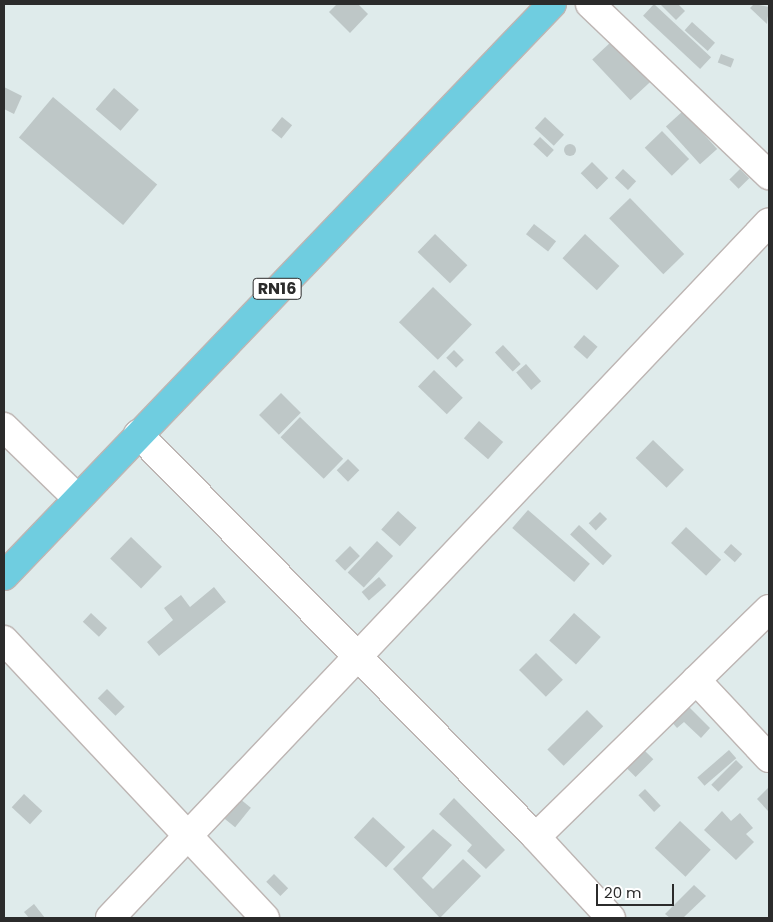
<!DOCTYPE html>
<html>
<head>
<meta charset="utf-8">
<style>
	body { margin:0 }
	#map { position:relative; width:773px; height:922px; overflow:hidden; background:#dfebeb; font-family:Poppins,sans-serif }
	div>[style] { position:absolute }
	.building>* { inset:0; background:#bec7c7; transform-origin:0 0 }
	.round { border-radius:50% }
	.roads { filter:drop-shadow(1px 0 #bdb5b3) drop-shadow(-1px 0 #bdb5b3) drop-shadow(0 1px #bdb5b3) drop-shadow(0 -1px #bdb5b3) }
	.minor>* { height:28px; margin:-14px; padding:0 14px; transform-origin:14px; border-radius:14px; background:#fff }
	.major>* { height:28px; margin:-14px; padding:0 14px; transform-origin:14px; border-radius:14px; background:#6fcde0 }
	span { translate:-50% -50%; white-space:nowrap; text-align:center; line-height:1.15; -webkit-text-stroke:4px #fff; paint-order:stroke }
	.shield-label span { padding:1px 4px; background:#fff; border:1px solid; border-radius:4px; -webkit-text-stroke-width:0 }
	.shield-label { font-size:16px; color:#2b2b2b; font-weight:700 }
	.frame { position:absolute; inset:0; border:5px solid #2b2b2b; pointer-events:none }
	.scale { position:absolute; left:596px; top:884px; width:78px; height:22px; box-sizing:border-box; border:2px solid #2b2b2b; border-top:0; padding-left:6px; font-size:15px; line-height:18px; white-space:nowrap; color:#2b2b2b; -webkit-text-stroke:4px #fff; paint-order:stroke }
</style>
</head>
<body>
<div id="map">
	<div class="building">
		<div style="clip-path:polygon(337px 4px,358px 4px,368px 14px,350px 33px,329px 12px)"></div>
		<div style="left:654px;top:4px;width:78px;height:16px;rotate:43deg"></div>
		<div style="clip-path:polygon(660px 4px,678px 4px,685px 11px,676px 20px)"></div>
		<div style="clip-path:polygon(754px 4px,769px 7px,767px 24px,750px 8px)"></div>
		<div style="left:692px;top:22px;width:31px;height:11px;rotate:42deg"></div>
		<div style="left:612px;top:41px;width:56px;height:27px;rotate:47deg"></div>
		<div style="left:721px;top:54px;width:14px;height:9px;rotate:21deg"></div>
		<div style="clip-path:polygon(4px 87px,22px 96px,14px 114px,4px 109px)"></div>
		<div style="left:114px;top:88px;width:33px;height:28px;rotate:41deg"></div>
		<div style="left:53px;top:97px;width:136px;height:53px;rotate:40deg"></div>
		<div style="left:683px;top:111px;width:51px;height:23px;rotate:48deg"></div>
		<div style="left:282px;top:117px;width:13px;height:17px;rotate:39deg"></div>
		<div style="left:545px;top:117px;width:26px;height:15px;rotate:43deg"></div>
		<div style="left:662px;top:131px;width:39px;height:24px;rotate:46deg"></div>
		<div style="left:540px;top:137px;width:19px;height:10px;rotate:43deg"></div>
		<div class="round" style="left:564px;top:144px;width:12px;height:12px"></div>
		<div style="left:592px;top:162px;width:23px;height:16px;rotate:45deg"></div>
		<div style="left:623px;top:169px;width:18px;height:12px;rotate:43deg"></div>
		<div style="left:740px;top:169px;width:13px;height:15px;rotate:45deg"></div>
		<div style="left:630px;top:198px;width:78px;height:29px;rotate:46deg"></div>
		<div style="left:534px;top:224px;width:28px;height:13px;rotate:38deg"></div>
		<div style="left:435px;top:234px;width:45px;height:25px;rotate:44deg"></div>
		<div style="left:585px;top:234px;width:47px;height:33px;rotate:43deg"></div>
		<div style="left:433px;top:287px;width:54px;height:49px;rotate:44deg"></div>
		<div style="left:584px;top:335px;width:18px;height:16px;rotate:41deg"></div>
		<div style="left:503px;top:345px;width:26px;height:11px;rotate:47deg"></div>
		<div style="left:454px;top:350px;width:14px;height:11px;rotate:45deg"></div>
		<div style="left:526px;top:364px;width:23px;height:13px;rotate:49deg"></div>
		<div style="left:434px;top:370px;width:40px;height:23px;rotate:44deg"></div>
		<div style="left:281px;top:393px;width:28px;height:31px;rotate:45deg"></div>
		<div style="left:300px;top:417px;width:60px;height:28px;rotate:44deg"></div>
		<div style="left:479px;top:421px;width:32px;height:23px;rotate:41deg"></div>
		<div style="left:653px;top:440px;width:43px;height:25px;rotate:44deg"></div>
		<div style="left:348px;top:459px;width:16px;height:16px;rotate:45deg"></div>
		<div style="left:528px;top:510px;width:82px;height:24px;rotate:41deg"></div>
		<div style="left:398px;top:511px;width:25px;height:25px;rotate:42deg"></div>
		<div style="left:600px;top:512px;width:10px;height:16px;rotate:45deg"></div>
		<div style="left:579px;top:525px;width:45px;height:13px;rotate:43deg"></div>
		<div style="left:686px;top:527px;width:48px;height:22px;rotate:43deg"></div>
		<div style="left:131px;top:537px;width:43px;height:30px;rotate:44deg"></div>
		<div style="left:377px;top:541px;width:22px;height:43px;rotate:43deg"></div>
		<div style="left:731px;top:544px;width:15px;height:11px;rotate:42deg"></div>
		<div style="left:350px;top:546px;width:14px;height:21px;rotate:45deg"></div>
		<div style="left:379px;top:577px;width:11px;height:23px;rotate:49deg"></div>
		<div style="clip-path:polygon(214px 587px,226px 602px,159px 656px,147px 642px,173px 620px,164px 608px,181px 595px,190px 607px)"></div>
		<div style="left:91px;top:613px;width:22px;height:12px;rotate:43deg"></div>
		<div style="left:574px;top:613px;width:36px;height:37px;rotate:42deg"></div>
		<div style="left:536px;top:653px;width:38px;height:24px;rotate:45deg"></div>
		<div style="left:107px;top:689px;width:25px;height:13px;rotate:45deg"></div>
		<div style="clip-path:polygon(686px 704px,710px 728px,701px 738px,684px 722px,677px 728px,670px 720px)"></div>
		<div style="left:587px;top:710px;width:23px;height:56px;rotate:45deg"></div>
		<div style="left:642px;top:748px;width:16px;height:25px;rotate:45deg"></div>
		<div style="left:729px;top:750px;width:11px;height:42px;rotate:49deg"></div>
		<div style="left:736px;top:760px;width:10px;height:35px;rotate:45deg"></div>
		<div style="clip-path:polygon(768px 788px,769px 789px,769px 812px,757px 799px)"></div>
		<div style="left:645px;top:789px;width:23px;height:9px;rotate:47deg"></div>
		<div style="left:24px;top:794px;width:25px;height:18px;rotate:43deg"></div>
		<div style="clip-path:polygon(454px 798px,505px 850px,486px 869px,467px 851px,472px 845px,439px 814px)"></div>
		<div style="left:240px;top:799px;width:14px;height:25px;rotate:39deg"></div>
		<div style="clip-path:polygon(722px 811px,731px 821px,740px 813px,753px 828px,746px 834px,754px 842px,736px 860px,704px 830px)"></div>
		<div style="left:373px;top:817px;width:44px;height:28px;rotate:43deg"></div>
		<div style="left:680px;top:821px;width:42px;height:37px;rotate:43deg"></div>
		<div style="clip-path:polygon(433px 829px,452px 845px,422px 878px,433px 889px,463px 859px,481px 876px,440px 918px,393px 869px)"></div>
		<div style="left:274px;top:874px;width:20px;height:11px;rotate:45deg"></div>
		<div style="clip-path:polygon(694px 885px,706px 896px,683px 918px,670px 918px,665px 914px)"></div>
		<div style="clip-path:polygon(34px 904px,45px 918px,29px 918px,24px 912px)"></div>
	</div>
	<div class="roads">
		<div class="minor">
			<div style="left:590px;top:4px;width:248px;rotate:43.7deg"></div>
			<div style="left:4px;top:427px;width:102px;rotate:44.2deg"></div>
			<div style="left:138px;top:434px;width:566px;rotate:45.36deg"></div>
			<div style="left:536px;top:837px;width:110px;rotate:47.2deg"></div>
			<div style="left:4px;top:640px;width:381px;rotate:46.8deg"></div>
			<div style="left:696px;top:680px;width:107px;rotate:46.9deg"></div>
			<div style="left:536px;top:837px;width:326px;rotate:-44.4deg"></div>
			<div style="left:110px;top:918px;width:958px;rotate:-46.56deg"></div>
		</div>
		<div class="major">
			<div style="left:4px;top:576px;width:792px;rotate:-46.23deg"></div>
		</div>
	</div>
	<div class="shield-label">
		<span style="left:277px;top:289px">RN16</span>
	</div>
	<div class="frame"></div>
	<div class="scale">20 m</div>
</div>
</body>
</html>
